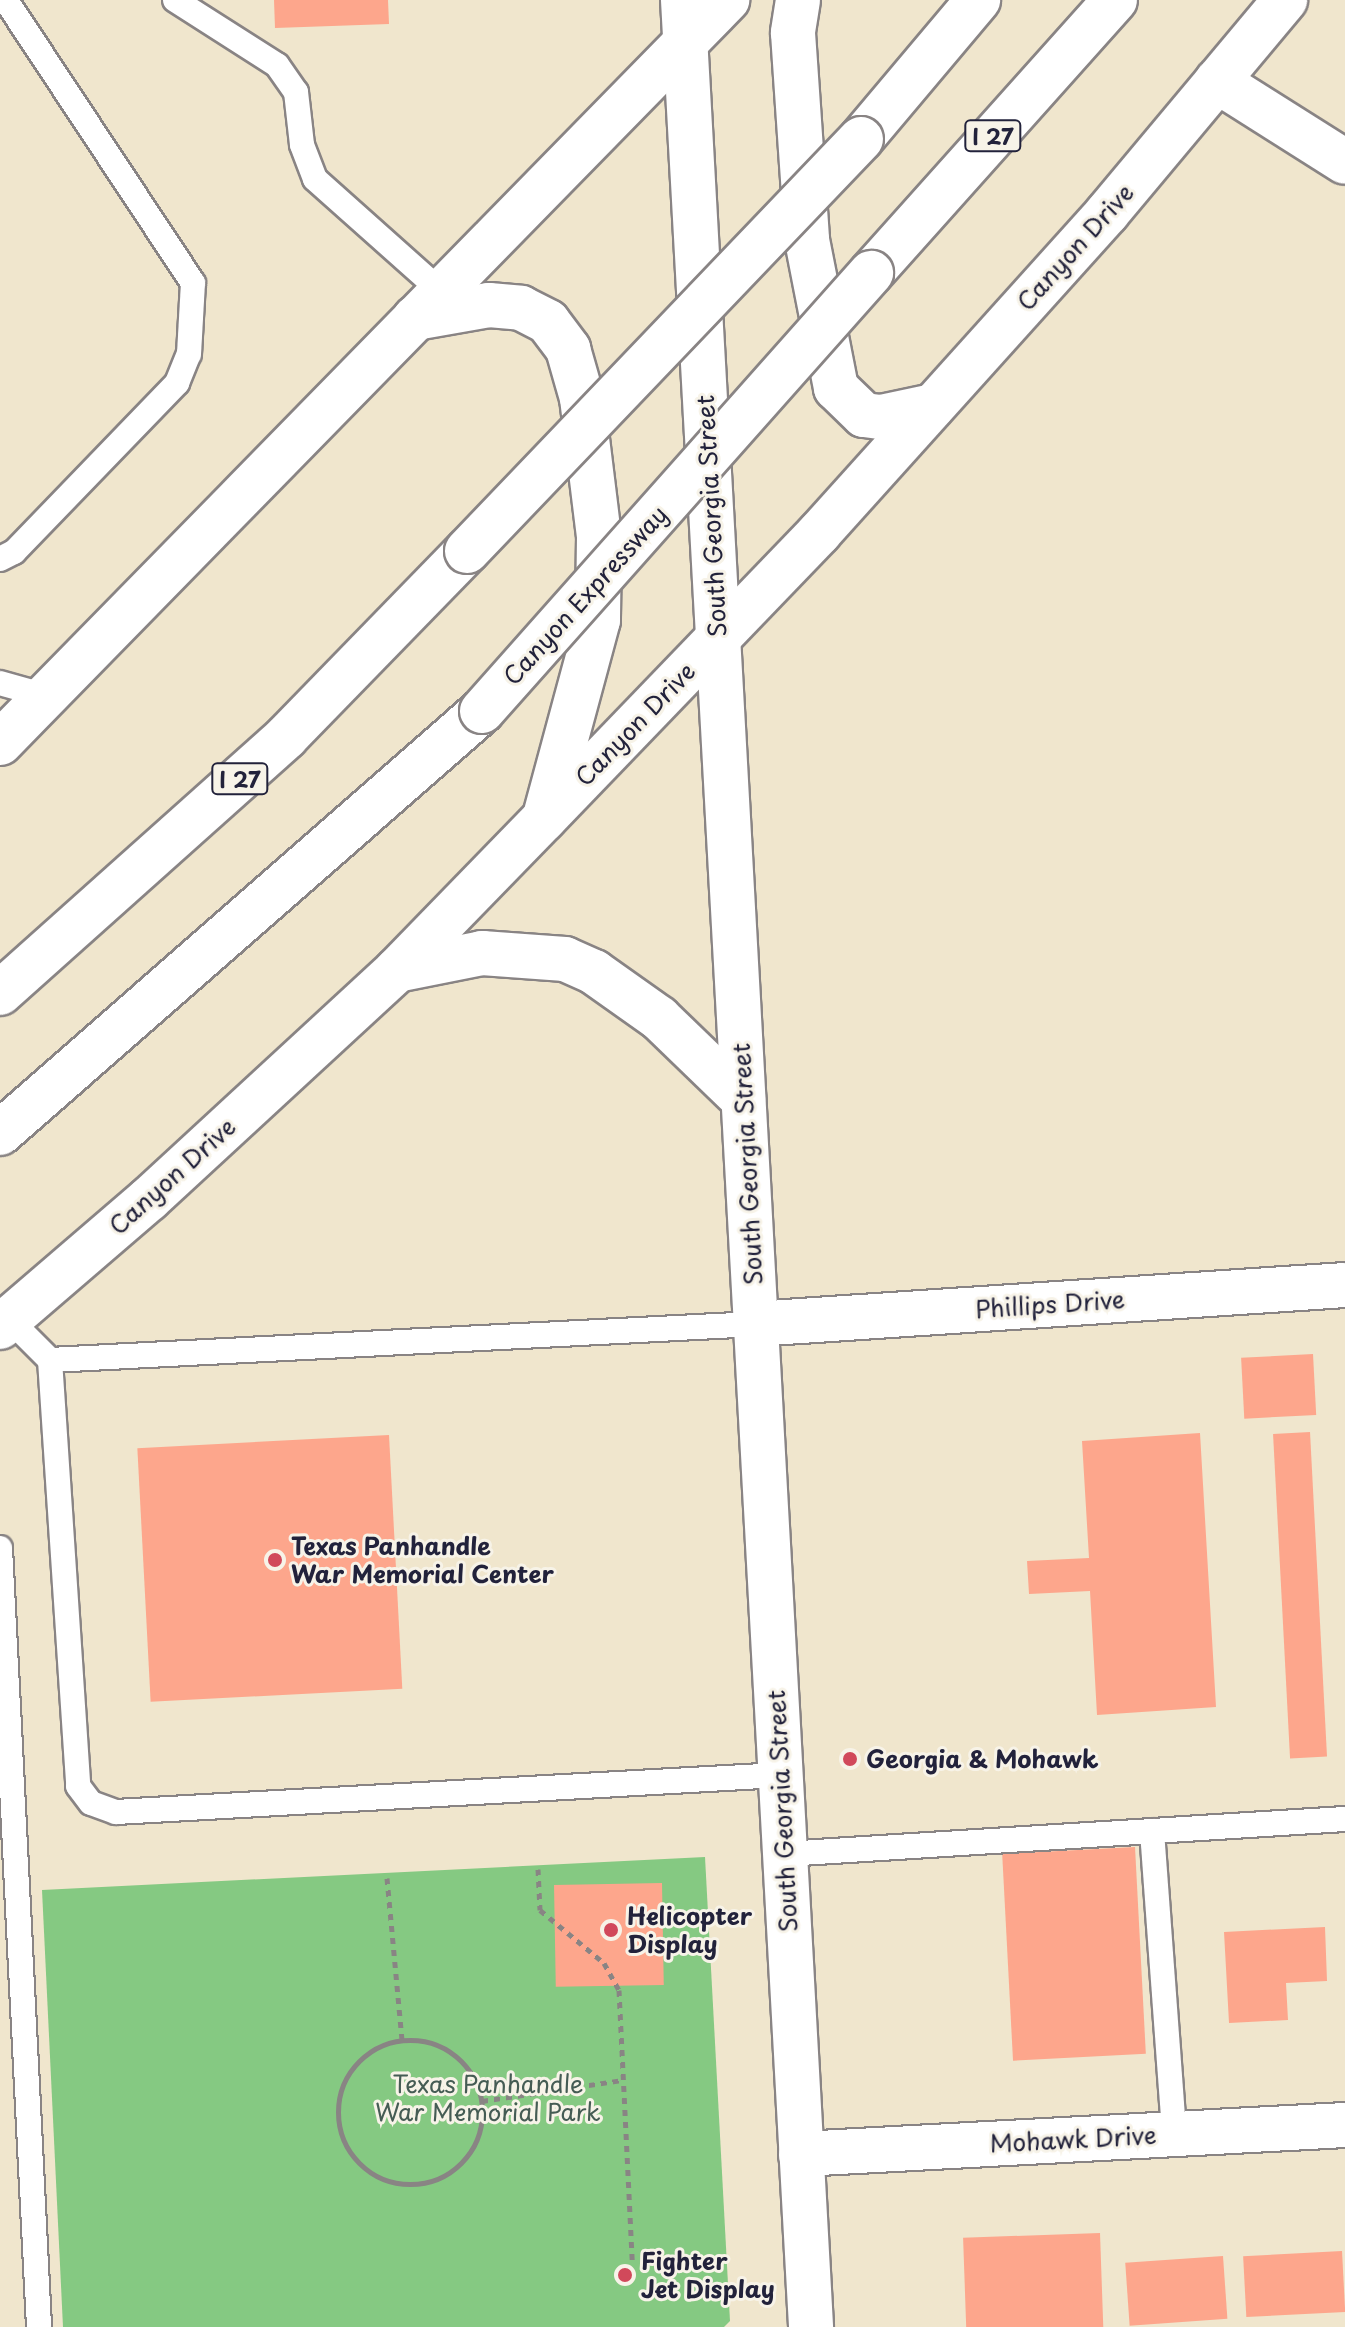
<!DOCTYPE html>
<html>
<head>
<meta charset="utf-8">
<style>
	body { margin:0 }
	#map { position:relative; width:1345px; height:2327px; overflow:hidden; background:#f0e6cd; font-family:"Playpen Sans",sans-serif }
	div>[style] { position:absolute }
	.green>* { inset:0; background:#85c982 }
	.building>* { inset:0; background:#fda68c; transform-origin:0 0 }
	.path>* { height:5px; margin-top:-2.5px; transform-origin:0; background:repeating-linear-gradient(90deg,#898484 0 6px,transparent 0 12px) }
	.path>.ring { margin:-2.5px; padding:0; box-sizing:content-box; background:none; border:5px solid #898484; border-radius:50% }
	.roads { filter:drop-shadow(2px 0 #898484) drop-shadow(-2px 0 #898484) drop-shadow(0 2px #898484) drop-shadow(0 -2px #898484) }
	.lane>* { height:24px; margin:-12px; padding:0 12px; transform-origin:12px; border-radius:12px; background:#fff }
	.street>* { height:44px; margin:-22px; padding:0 22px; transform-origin:22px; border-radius:22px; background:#fff }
	.secondary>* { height:44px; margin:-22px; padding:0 22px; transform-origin:22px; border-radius:22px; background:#fff }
	.highway>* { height:44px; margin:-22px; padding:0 22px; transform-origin:22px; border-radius:22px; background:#fff }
	.bridges { filter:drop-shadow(2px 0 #898484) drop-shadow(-2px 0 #898484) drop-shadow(0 2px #898484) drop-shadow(0 -2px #898484) }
	.highway-bridge>* { height:44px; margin:-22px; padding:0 22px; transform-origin:22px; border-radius:22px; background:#fff }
	.dots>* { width:22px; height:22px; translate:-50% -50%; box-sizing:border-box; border:4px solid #f7f3e8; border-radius:50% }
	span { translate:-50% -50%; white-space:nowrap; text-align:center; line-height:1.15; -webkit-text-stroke:6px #f7f3e8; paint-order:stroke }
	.shield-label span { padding:2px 6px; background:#f7f3e8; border:2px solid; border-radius:6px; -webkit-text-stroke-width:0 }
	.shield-label { font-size:22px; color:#22223b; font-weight:700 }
	.street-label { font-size:24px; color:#22223b }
	.poi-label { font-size:24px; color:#22223b; font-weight:700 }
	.left { translate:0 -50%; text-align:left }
	.park-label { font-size:24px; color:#455c54 }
</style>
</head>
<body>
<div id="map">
	<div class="green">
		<div style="clip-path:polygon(705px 1857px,730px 2321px,724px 2327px,63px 2327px,42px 1890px)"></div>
	</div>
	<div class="building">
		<div style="clip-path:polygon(274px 0,388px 0,389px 24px,275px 28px)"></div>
		<div style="left:1313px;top:1354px;width:61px;height:72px;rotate:87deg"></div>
		<div style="left:1310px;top:1432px;width:325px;height:37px;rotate:87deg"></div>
		<div style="clip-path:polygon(1200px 1433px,1216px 1707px,1097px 1715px,1090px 1591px,1029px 1594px,1027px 1561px,1089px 1558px,1082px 1441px)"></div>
		<div style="left:389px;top:1435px;width:254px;height:252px;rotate:87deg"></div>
		<div style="left:1135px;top:1847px;width:207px;height:133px;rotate:87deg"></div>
		<div style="left:662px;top:1883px;width:102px;height:108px;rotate:89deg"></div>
		<div style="clip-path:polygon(1325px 1927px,1327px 1981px,1286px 1983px,1288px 2020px,1229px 2023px,1224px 1932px)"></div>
		<div style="left:1100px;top:2233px;width:94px;height:137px;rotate:88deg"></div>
		<div style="left:1342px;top:2251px;width:61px;height:99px;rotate:87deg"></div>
		<div style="left:1223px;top:2256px;width:63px;height:98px;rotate:86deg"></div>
	</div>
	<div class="path">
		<div style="left:538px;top:1869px;width:41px;rotate:87.2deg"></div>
		<div style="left:540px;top:1910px;width:83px;rotate:39.6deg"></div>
		<div style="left:604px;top:1963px;width:31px;rotate:61deg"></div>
		<div style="left:619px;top:1990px;width:270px;rotate:87.2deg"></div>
		<div style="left:387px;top:1878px;width:164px;rotate:84.7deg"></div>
		<div class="ring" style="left:338px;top:2040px;width:139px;height:139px"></div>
		<div style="left:482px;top:2101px;width:143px;rotate:-8.5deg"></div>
	</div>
	<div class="roads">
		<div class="lane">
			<div style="left:175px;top:0;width:121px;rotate:32.5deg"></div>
			<div style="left:277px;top:65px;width:33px;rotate:55deg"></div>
			<div style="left:296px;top:92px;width:53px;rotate:83.5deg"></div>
			<div style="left:302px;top:145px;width:36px;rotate:69deg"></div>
			<div style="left:315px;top:179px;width:170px;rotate:41.7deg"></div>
			<div style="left:0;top:559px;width:16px;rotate:-27deg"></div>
			<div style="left:14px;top:552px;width:235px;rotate:-46deg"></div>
			<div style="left:177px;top:383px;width:31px;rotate:-68deg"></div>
			<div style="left:189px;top:354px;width:71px;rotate:-86.8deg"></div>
			<div style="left:193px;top:283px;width:339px;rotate:-123.5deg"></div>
			<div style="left:0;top:683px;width:52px;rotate:15.6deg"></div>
			<div style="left:9px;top:1319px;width:58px;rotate:45deg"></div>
			<div style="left:50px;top:1360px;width:427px;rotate:86.2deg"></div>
			<div style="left:78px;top:1786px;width:21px;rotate:53deg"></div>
			<div style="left:91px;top:1803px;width:27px;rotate:20deg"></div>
			<div style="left:116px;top:1812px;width:665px;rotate:-3.19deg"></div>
			<div style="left:50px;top:1360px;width:706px;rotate:-2.92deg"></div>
			<div style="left:0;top:1548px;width:780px;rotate:87.13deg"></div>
			<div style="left:1152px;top:1831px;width:304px;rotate:85.8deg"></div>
			<div style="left:785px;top:1854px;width:561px;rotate:-3.58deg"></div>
		</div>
		<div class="street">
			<div style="left:755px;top:1324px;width:591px;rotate:-3.78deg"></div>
			<div style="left:801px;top:2154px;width:545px;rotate:-3.05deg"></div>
		</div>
		<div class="secondary">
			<div style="left:683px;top:0;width:2331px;rotate:86.85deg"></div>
			<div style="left:798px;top:0;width:33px;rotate:99deg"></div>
			<div style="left:793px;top:33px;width:207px;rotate:86.1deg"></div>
			<div style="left:807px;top:240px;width:151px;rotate:78.9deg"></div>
			<div style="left:836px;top:388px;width:39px;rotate:44deg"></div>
			<div style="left:864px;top:415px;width:17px;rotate:7deg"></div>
			<div style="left:881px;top:417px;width:53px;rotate:-11.9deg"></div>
			<div style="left:1217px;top:81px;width:151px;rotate:32.3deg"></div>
			<div style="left:415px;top:318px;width:75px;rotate:-10deg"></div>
			<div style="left:489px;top:305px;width:32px;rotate:5deg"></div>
			<div style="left:521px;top:308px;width:30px;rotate:27deg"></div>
			<div style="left:548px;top:322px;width:34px;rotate:53deg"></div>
			<div style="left:568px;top:349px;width:51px;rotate:74.1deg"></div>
			<div style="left:582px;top:398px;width:139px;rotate:83deg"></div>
			<div style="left:599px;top:536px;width:84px;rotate:90.7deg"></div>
			<div style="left:598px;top:620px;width:204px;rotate:105.1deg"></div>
			<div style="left:0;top:743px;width:1040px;rotate:-45.62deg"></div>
			<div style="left:397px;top:970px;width:87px;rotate:-11.3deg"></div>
			<div style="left:482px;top:953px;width:83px;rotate:4.1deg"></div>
			<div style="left:565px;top:959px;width:32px;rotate:24deg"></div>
			<div style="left:594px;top:972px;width:80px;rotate:35.3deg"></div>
			<div style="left:659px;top:1018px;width:117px;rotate:44deg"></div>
			<div style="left:0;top:1327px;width:196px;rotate:-40.7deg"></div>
			<div style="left:149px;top:1199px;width:338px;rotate:-42.7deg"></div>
			<div style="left:397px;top:970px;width:211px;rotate:-45.8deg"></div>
			<div style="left:544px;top:819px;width:397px;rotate:-46.1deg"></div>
			<div style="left:819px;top:533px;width:431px;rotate:-48deg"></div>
			<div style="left:1107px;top:213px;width:278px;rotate:-50.1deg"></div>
		</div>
		<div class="highway">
			<div style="left:861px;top:139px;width:182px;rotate:-49.9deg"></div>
			<div style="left:871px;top:273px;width:366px;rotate:-48.2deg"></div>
			<div style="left:0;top:993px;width:384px;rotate:-41.8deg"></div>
			<div style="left:286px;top:737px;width:260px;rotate:-45.8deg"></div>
			<div style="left:0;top:1133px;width:641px;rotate:-41.2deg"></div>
		</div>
	</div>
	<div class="bridges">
		<div class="highway-bridge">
			<div style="left:467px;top:551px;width:570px;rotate:-46.28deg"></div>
			<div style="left:482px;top:711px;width:586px;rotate:-48.39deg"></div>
		</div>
	</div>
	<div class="dots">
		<div style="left:275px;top:1560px;background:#d1495b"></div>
		<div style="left:850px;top:1759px;background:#d1495b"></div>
		<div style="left:611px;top:1930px;background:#d1495b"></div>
		<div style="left:625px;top:2275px;background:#d1495b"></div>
	</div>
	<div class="shield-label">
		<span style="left:993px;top:136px">I 27</span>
		<span style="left:240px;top:779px">I 27</span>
	</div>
	<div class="street-label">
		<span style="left:1075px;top:247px;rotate:-48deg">Canyon Drive</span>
		<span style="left:711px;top:516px;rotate:-93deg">South Georgia Street</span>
		<span style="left:585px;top:595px;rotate:-48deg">Canyon Expressway</span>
		<span style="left:635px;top:724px;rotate:-46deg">Canyon Drive</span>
		<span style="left:747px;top:1164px;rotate:-93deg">South Georgia Street</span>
		<span style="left:172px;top:1176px;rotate:-42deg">Canyon Drive</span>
		<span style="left:1050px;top:1304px;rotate:-4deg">Phillips Drive</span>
		<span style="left:782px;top:1811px;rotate:-93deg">South Georgia Street</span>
		<span style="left:1073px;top:2139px;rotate:-3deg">Mohawk Drive</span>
	</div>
	<div class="poi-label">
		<span class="left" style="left:291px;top:1560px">Texas Panhandle<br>War Memorial Center</span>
		<span class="left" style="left:866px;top:1759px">Georgia &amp; Mohawk</span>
		<span class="left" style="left:627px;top:1930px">Helicopter<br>Display</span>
		<span class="left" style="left:641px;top:2275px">Fighter<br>Jet Display</span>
	</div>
	<div class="park-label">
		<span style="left:488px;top:2098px">Texas Panhandle<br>War Memorial Park</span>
	</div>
</div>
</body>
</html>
